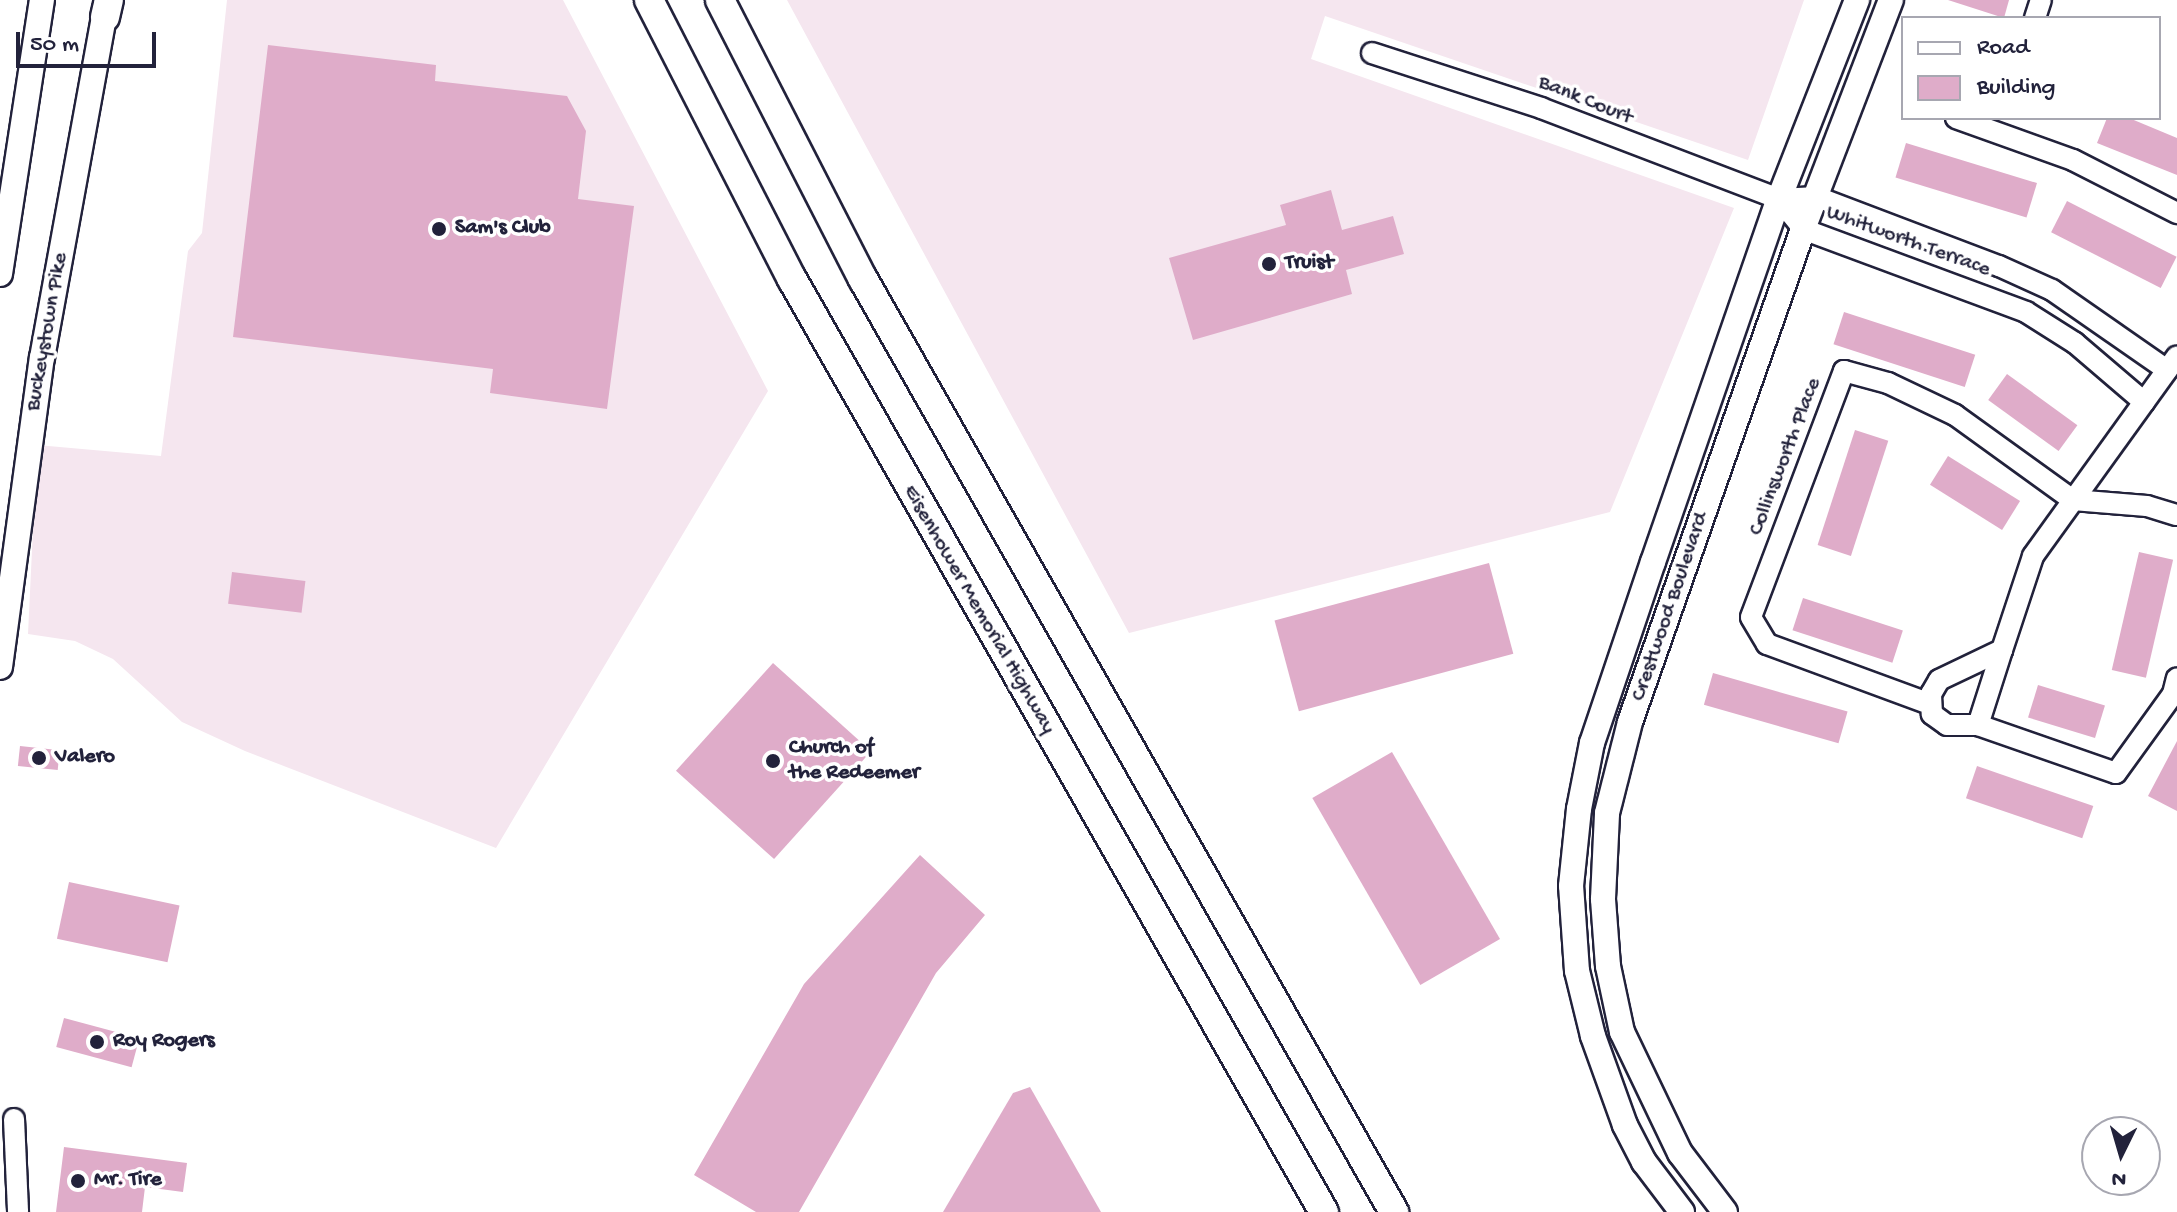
<!DOCTYPE html>
<html>
<head>
<meta charset="utf-8">
<style>
	body { margin:0 }
	#map { position:relative; width:2177px; height:1212px; overflow:hidden; background:#fff; font-family:"Gochi Hand",sans-serif }
	div>[style] { position:absolute }
	.built>* { inset:0; background:#f5e6ef }
	.building>* { inset:0; background:#dfacc9; transform-origin:0 0 }
	.roads { filter:drop-shadow(2px 0 #22223b) drop-shadow(-2px 0 #22223b) drop-shadow(0 2px #22223b) drop-shadow(0 -2px #22223b) }
	.minor>* { height:20px; margin:-10px; padding:0 10px; transform-origin:10px; border-radius:10px; background:#fff }
	.major>* { height:24px; margin:-12px; padding:0 12px; transform-origin:12px; border-radius:12px; background:#fff }
	.highway>* { height:28px; margin:-14px; padding:0 14px; transform-origin:14px; border-radius:14px; background:#fff }
	.dots>* { width:22px; height:22px; translate:-50% -50%; box-sizing:border-box; border:4px solid #fff; border-radius:50% }
	span { translate:-50% -50%; white-space:nowrap; text-align:center; line-height:1.15; -webkit-text-stroke:7px #fff; paint-order:stroke }
	.street-label { font-size:22px; color:#22223b }
	.poi-label { font-size:22px; color:#22223b; font-weight:700 }
	.left { translate:0 -50%; text-align:left }
	.legend { position:absolute; left:1901px; top:16px; width:260px; height:104px; box-sizing:border-box; background:#fff; border:2px solid #a7a7b1; margin:0; padding:10px 14px; list-style:none; font-size:24px; color:#22223b }
	.legend li { display:flex; align-items:center; gap:16px; height:40px }
	.legend b { width:40px; border:2px solid #a7a7b1 }
	.north { position:absolute; left:2081px; top:1116px; width:80px; height:80px; box-sizing:border-box; background:#fff; border:2px solid #a7a7b1; border-radius:50%; rotate:185deg; font-size:22px; font-weight:700; line-height:32px; text-align:center; color:#22223b }
	.north::after { content:''; display:block; margin:auto; width:28px; height:36px; background:#22223b; clip-path:polygon(50% 0,100% 100%,50% 72%,0 100%) }
	.scale { position:absolute; left:16px; top:32px; width:140px; height:36px; box-sizing:border-box; border:4px solid #22223b; border-top:0; padding-left:10px; font-size:24px; line-height:28px; white-space:nowrap; color:#22223b; -webkit-text-stroke:6px #fff; paint-order:stroke }
</style>
</head>
<body>
<div id="map">
	<div class="built">
		<div style="clip-path:polygon(227px 0,563px 0,768px 391px,496px 848px,245px 751px,182px 722px,113px 659px,75px 641px,28px 634px,37px 445px,161px 456px,188px 251px,202px 233px)"></div>
		<div style="clip-path:polygon(787px 0,1804px 0,1748px 160px,1325px 16px,1311px 59px,1734px 208px,1610px 512px,1129px 633px)"></div>
	</div>
	<div class="building">
		<div style="clip-path:polygon(1948px 0,2009px 0,2004px 18px)"></div>
		<div style="clip-path:polygon(268px 45px,436px 65px,435px 81px,567px 96px,586px 131px,578px 199px,634px 206px,607px 409px,490px 393px,493px 369px,233px 337px)"></div>
		<div style="clip-path:polygon(2107px 118px,2129px 118px,2177px 138px,2177px 175px,2097px 143px)"></div>
		<div style="left:1906px;top:143px;width:137px;height:36px;rotate:17deg"></div>
		<div style="clip-path:polygon(1331px 190px,1342px 230px,1393px 216px,1404px 254px,1346px 270px,1352px 294px,1193px 340px,1169px 258px,1286px 225px,1280px 205px)"></div>
		<div style="left:2067px;top:201px;width:123px;height:35px;rotate:27deg"></div>
		<div style="left:1844px;top:312px;width:138px;height:34px;rotate:18deg"></div>
		<div style="left:2007px;top:374px;width:87px;height:32px;rotate:36deg"></div>
		<div style="left:1855px;top:430px;width:35px;height:121px;rotate:18deg"></div>
		<div style="left:1948px;top:456px;width:85px;height:34px;rotate:32deg"></div>
		<div style="left:2139px;top:552px;width:35px;height:121px;rotate:13deg"></div>
		<div style="left:1489px;top:563px;width:94px;height:222px;rotate:75deg"></div>
		<div style="left:232px;top:572px;width:74px;height:32px;rotate:7deg"></div>
		<div style="left:1803px;top:598px;width:105px;height:34px;rotate:18deg"></div>
		<div style="left:773px;top:663px;width:132px;height:145px;rotate:42deg"></div>
		<div style="left:1713px;top:673px;width:140px;height:33px;rotate:16deg"></div>
		<div style="left:2038px;top:685px;width:70px;height:34px;rotate:17deg"></div>
		<div style="clip-path:polygon(2177px 741px,2177px 811px,2148px 796px)"></div>
		<div style="left:20px;top:746px;width:40px;height:20px;rotate:6deg"></div>
		<div style="left:1392px;top:752px;width:216px;height:92px;rotate:60deg"></div>
		<div style="left:1977px;top:766px;width:123px;height:34px;rotate:19deg"></div>
		<div style="clip-path:polygon(920px 855px,985px 915px,936px 973px,799px 1212px,756px 1212px,694px 1175px,804px 984px)"></div>
		<div style="left:69px;top:882px;width:113px;height:58px;rotate:12deg"></div>
		<div style="left:64px;top:1018px;width:78px;height:30px;rotate:15deg"></div>
		<div style="clip-path:polygon(1030px 1087px,1101px 1212px,943px 1212px,1013px 1093px)"></div>
		<div style="clip-path:polygon(64px 1147px,187px 1163px,183px 1192px,145px 1187px,142px 1212px,56px 1212px)"></div>
	</div>
	<div class="roads">
		<div class="minor">
			<div style="left:2035px;top:18px;width:19px;rotate:-72deg"></div>
			<div style="left:1372px;top:53px;width:178px;rotate:18deg"></div>
			<div style="left:1541px;top:108px;width:255px;rotate:20.9deg"></div>
			<div style="left:1779px;top:199px;width:38px;rotate:-3deg"></div>
			<div style="left:1817px;top:197px;width:195px;rotate:20.8deg"></div>
			<div style="left:1999px;top:266px;width:58px;rotate:24.4deg"></div>
			<div style="left:2052px;top:290px;width:140px;rotate:34.8deg"></div>
			<div style="left:1956px;top:118px;width:124px;rotate:19.7deg"></div>
			<div style="left:2073px;top:160px;width:117px;rotate:27deg"></div>
			<div style="left:1779px;top:199px;width:38px;rotate:51deg"></div>
			<div style="left:1803px;top:229px;width:238px;rotate:20.4deg"></div>
			<div style="left:2026px;top:312px;width:58px;rotate:32.3deg"></div>
			<div style="left:2075px;top:343px;width:91px;rotate:40.5deg"></div>
			<div style="left:2002px;top:650px;width:99px;rotate:-71.7deg"></div>
			<div style="left:2033px;top:556px;width:246px;rotate:-54.2deg"></div>
			<div style="left:2002px;top:650px;width:79px;rotate:107.7deg"></div>
			<div style="left:1978px;top:725px;width:31px;rotate:180deg"></div>
			<div style="left:1947px;top:725px;width:19px;rotate:-144deg"></div>
			<div style="left:1932px;top:714px;width:20px;rotate:-93deg"></div>
			<div style="left:1931px;top:694px;width:16px;rotate:-60deg"></div>
			<div style="left:1939px;top:680px;width:70px;rotate:-25.5deg"></div>
			<div style="left:1930px;top:704px;width:174px;rotate:-159.8deg"></div>
			<div style="left:1767px;top:644px;width:31px;rotate:-121deg"></div>
			<div style="left:1751px;top:617px;width:263px;rotate:-69.3deg"></div>
			<div style="left:1844px;top:371px;width:46px;rotate:15.3deg"></div>
			<div style="left:1888px;top:383px;width:74px;rotate:25.5deg"></div>
			<div style="left:1955px;top:415px;width:145px;rotate:35.8deg"></div>
			<div style="left:2073px;top:500px;width:74px;rotate:4.6deg"></div>
			<div style="left:2147px;top:506px;width:31px;rotate:17deg"></div>
			<div style="left:1978px;top:725px;width:146px;rotate:19.2deg"></div>
			<div style="left:2116px;top:773px;width:97px;rotate:-54.2deg"></div>
			<div style="left:2173px;top:694px;width:16px;rotate:-76deg"></div>
			<div style="left:14px;top:1119px;width:93px;rotate:87.5deg"></div>
		</div>
		<div class="major">
			<div style="left:0;top:274px;width:277px;rotate:-81.3deg"></div>
			<div style="left:0;top:667px;width:312px;rotate:-82.3deg"></div>
			<div style="left:42px;top:358px;width:364px;rotate:-79.7deg"></div>
			<div style="left:1682px;top:1212px;width:63px;rotate:-127.2deg"></div>
			<div style="left:1644px;top:1162px;width:42px;rotate:-117.2deg"></div>
			<div style="left:1625px;top:1125px;width:95px;rotate:-109.8deg"></div>
			<div style="left:1593px;top:1036px;width:67px;rotate:-103.8deg"></div>
			<div style="left:1577px;top:971px;width:85px;rotate:-94deg"></div>
			<div style="left:1571px;top:886px;width:77px;rotate:-84.1deg"></div>
			<div style="left:1579px;top:809px;width:67px;rotate:-78.9deg"></div>
			<div style="left:1592px;top:743px;width:191px;rotate:-71.4deg"></div>
			<div style="left:1653px;top:562px;width:384px;rotate:-70.9deg"></div>
			<div style="left:1779px;top:199px;width:214px;rotate:-68.6deg"></div>
			<div style="left:1725px;top:1212px;width:74px;rotate:-127.3deg"></div>
			<div style="left:1680px;top:1153px;width:134px;rotate:-115.6deg"></div>
			<div style="left:1622px;top:1032px;width:67px;rotate:-102deg"></div>
			<div style="left:1608px;top:966px;width:67px;rotate:-94.3deg"></div>
			<div style="left:1603px;top:899px;width:86px;rotate:-87.3deg"></div>
			<div style="left:1607px;top:813px;width:94px;rotate:-75.8deg"></div>
			<div style="left:1630px;top:722px;width:522px;rotate:-70.66deg"></div>
			<div style="left:1803px;top:229px;width:245px;rotate:-69deg"></div>
		</div>
		<div class="highway">
			<div style="left:649px;top:0;width:314px;rotate:62.9deg"></div>
			<div style="left:792px;top:279px;width:1074px;rotate:60.31deg"></div>
			<div style="left:720px;top:0;width:314px;rotate:62.9deg"></div>
			<div style="left:863px;top:279px;width:1074px;rotate:60.35deg"></div>
			<div style="left:105px;top:17px;width:17px;rotate:-77deg"></div>
		</div>
	</div>
	<div class="dots">
		<div style="left:439px;top:229px;background:#22223b"></div>
		<div style="left:1269px;top:264px;background:#22223b"></div>
		<div style="left:39px;top:758px;background:#22223b"></div>
		<div style="left:773px;top:761px;background:#22223b"></div>
		<div style="left:97px;top:1042px;background:#22223b"></div>
		<div style="left:78px;top:1181px;background:#22223b"></div>
	</div>
	<div class="street-label">
		<span style="left:1585px;top:101px;rotate:22deg">Bank Court</span>
		<span style="left:1908px;top:242px;rotate:20deg">Whitworth Terrace</span>
		<span style="left:48px;top:332px;rotate:-80deg">Buckeystown Pike</span>
		<span style="left:1786px;top:457px;rotate:-69deg">Collinsworth Place</span>
		<span style="left:1671px;top:607px;rotate:-71deg">Crestwood Boulevard</span>
		<span style="left:978px;top:610px;rotate:60deg">Eisenhower Memorial Highway</span>
	</div>
	<div class="poi-label">
		<span class="left" style="left:455px;top:229px">Sam's Club</span>
		<span class="left" style="left:1285px;top:264px">Truist</span>
		<span class="left" style="left:789px;top:761px">Church of<br>the Redeemer</span>
		<span class="left" style="left:55px;top:758px">Valero</span>
		<span class="left" style="left:113px;top:1042px">Roy Rogers</span>
		<span class="left" style="left:94px;top:1181px">Mr. Tire</span>
	</div>
	<ul class="legend">
	<li><b style="height:10px;background:#fff"></b>Road</li>
	<li><b style="height:22px;background:#dfacc9"></b>Building</li>
	</ul>
	<div class="north">N</div>
	<div class="scale">50 m</div>
</div>
</body>
</html>
